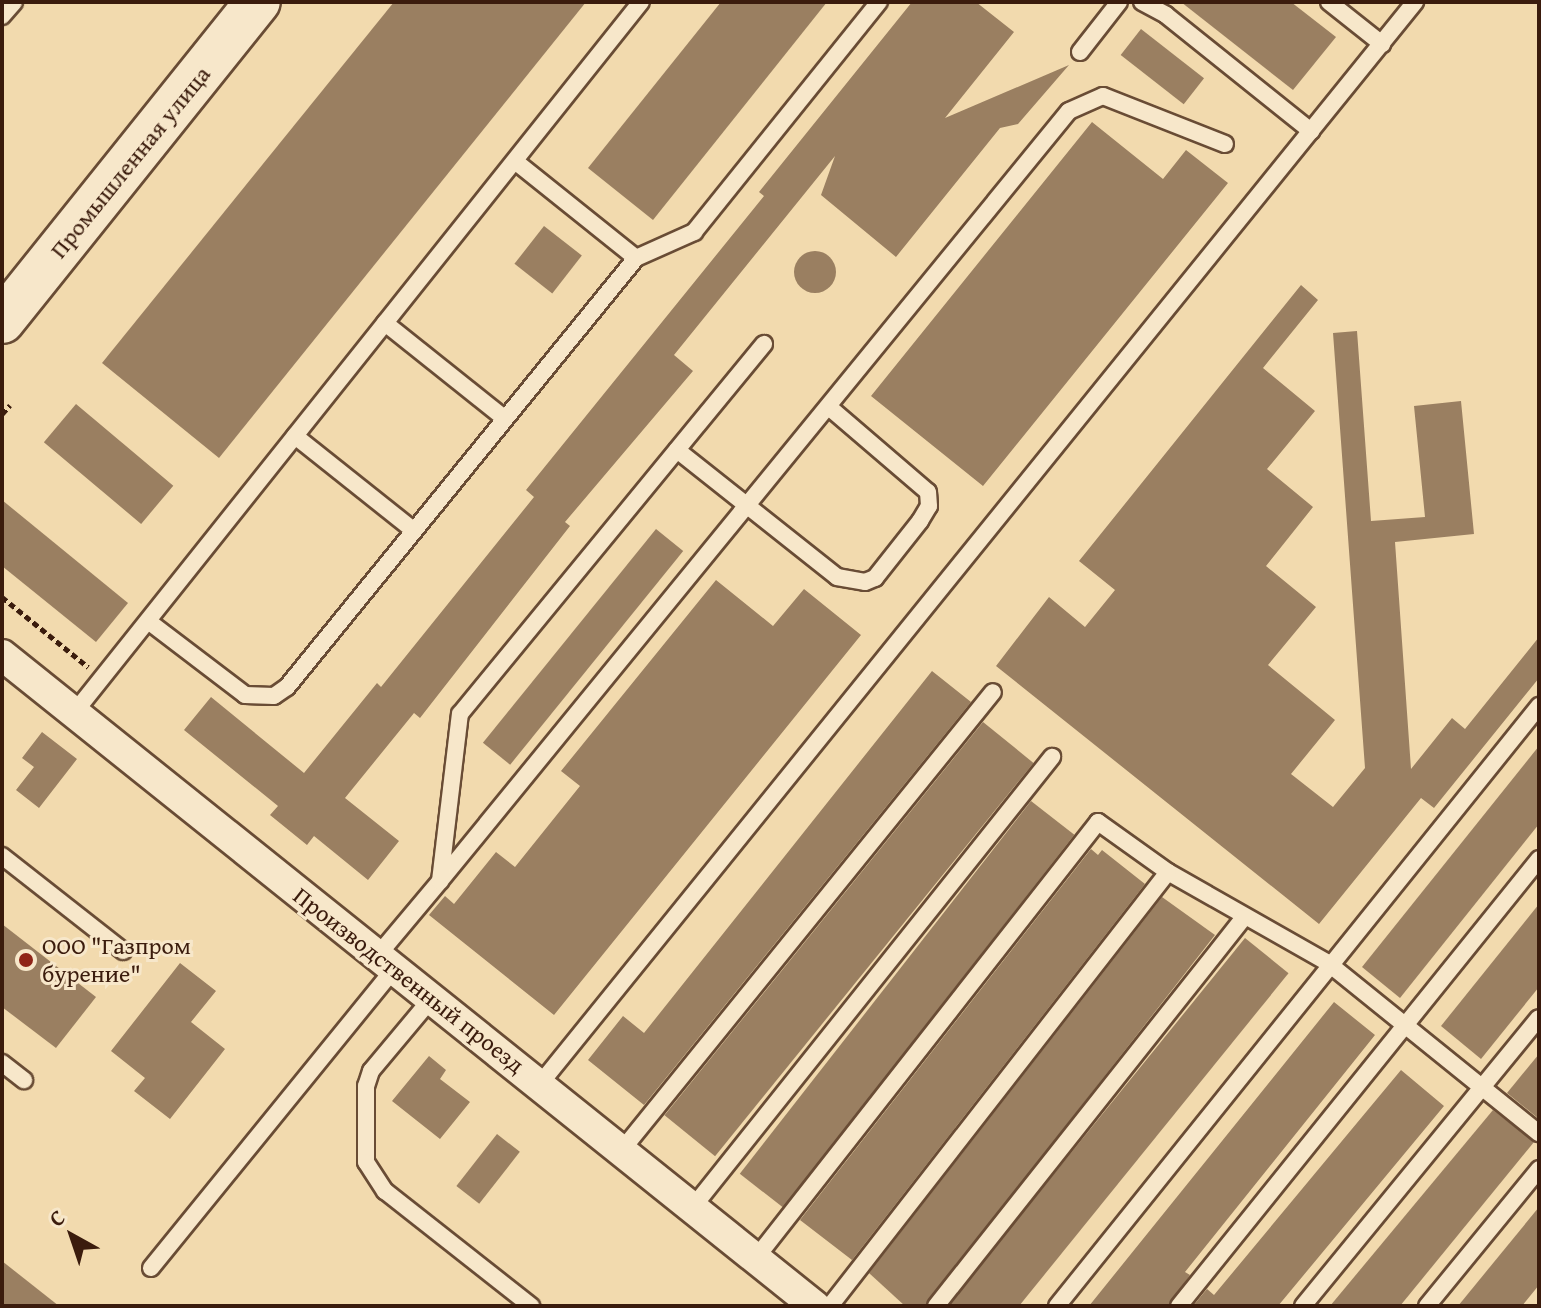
<!DOCTYPE html>
<html>
<head>
<meta charset="utf-8">
<style>
	body { margin:0 }
	#map { position:relative; width:1541px; height:1308px; overflow:hidden; background:#f2daae; font-family:"Gentium Book Plus",serif }
	div>[style] { position:absolute }
	.building>* { inset:0; background:#9a7f61; transform-origin:0 0 }
	.round { border-radius:50% }
	.path>* { height:5px; margin-top:-2.5px; transform-origin:0; background:repeating-linear-gradient(90deg,#3b1c0d 0 6px,transparent 0 10px) }
	.roads { filter:drop-shadow(2px 0 #694c35) drop-shadow(-2px 0 #694c35) drop-shadow(0 2px #694c35) drop-shadow(0 -2px #694c35) }
	.service>* { height:16px; margin:-8px; padding:0 8px; transform-origin:8px; border-radius:8px; background:#f7e7ca }
	.minor>* { height:30px; margin:-15px; padding:0 15px; transform-origin:15px; border-radius:15px; background:#f7e7ca }
	.secondary>* { height:44px; margin:-22px; padding:0 22px; transform-origin:22px; border-radius:22px; background:#f7e7ca }
	.dots>* { width:22px; height:22px; translate:-50% -50%; box-sizing:border-box; border:4px solid #f7e7ca; border-radius:50% }
	span { translate:-50% -50%; white-space:nowrap; text-align:center; line-height:1.15; -webkit-text-stroke:6px #f7e7ca; paint-order:stroke }
	.street-label { font-size:24px; color:#3b1c0d }
	.poi-label { font-size:24px; color:#3b1c0d }
	.left { translate:0 -50%; text-align:left }
	.frame { position:absolute; inset:0; border:4px solid #3b1c0d; pointer-events:none }
	.north { position:absolute; left:32px; top:1196px; width:80px; height:80px; -webkit-text-stroke:6px #f7e7ca; paint-order:stroke; rotate:320deg; font-size:22px; font-weight:700; line-height:32px; text-align:center; color:#3b1c0d }
	.north::after { content:''; display:block; margin:auto; width:28px; height:36px; background:#3b1c0d; clip-path:polygon(50% 0,100% 100%,50% 72%,0 100%) }
</style>
</head>
<body>
<div id="map">
	<div class="building">
		<div style="clip-path:polygon(394px 2px,586px 2px,219px 458px,102px 363px)"></div>
		<div style="clip-path:polygon(721px 2px,827px 2px,653px 220px,588px 168px)"></div>
		<div style="clip-path:polygon(912px 2px,976px 2px,1014px 32px,945px 118px,1069px 65px,1018px 124px,1000px 128px,896px 257px,821px 195px,835px 156px,674px 355px,693px 371px,565px 522px,570px 526px,420px 718px,414px 713px,345px 798px,399px 841px,368px 880px,314px 836px,307px 845px,270px 815px,278px 806px,184px 730px,211px 697px,304px 773px,377px 683px,381px 687px,534px 497px,526px 490px,764px 196px,759px 192px)"></div>
		<div style="clip-path:polygon(1181px 2px,1291px 2px,1336px 37px,1293px 90px)"></div>
		<div style="left:1141px;top:29px;width:80px;height:33px;rotate:38deg"></div>
		<div style="clip-path:polygon(1092px 122px,1163px 179px,1186px 150px,1228px 183px,983px 486px,871px 396px)"></div>
		<div style="left:544px;top:226px;width:48px;height:48px;rotate:38deg"></div>
		<div class="round" style="left:794px;top:251px;width:42px;height:42px"></div>
		<div style="clip-path:polygon(1301px 285px,1318px 300px,1263px 368px,1315px 411px,1267px 469px,1313px 507px,1266px 566px,1316px 607px,1268px 665px,1335px 720px,1291px 774px,1333px 807px,1365px 768px,1333px 333px,1357px 331px,1371px 521px,1425px 517px,1414px 406px,1461px 401px,1474px 534px,1395px 542px,1411px 769px,1452px 718px,1465px 729px,1539px 637px,1539px 678px,1434px 808px,1421px 798px,1319px 924px,996px 666px,1049px 597px,1085px 627px,1115px 590px,1079px 561px)"></div>
		<div style="left:76px;top:404px;width:127px;height:50px;rotate:40deg"></div>
		<div style="clip-path:polygon(2px 500px,128px 603px,96px 642px,2px 566px)"></div>
		<div style="left:656px;top:529px;width:35px;height:275px;rotate:39deg"></div>
		<div style="clip-path:polygon(716px 580px,773px 626px,804px 589px,861px 635px,554px 1015px,429px 915px,445px 896px,454px 904px,496px 852px,515px 867px,580px 786px,561px 771px)"></div>
		<div style="clip-path:polygon(932px 671px,971px 702px,644px 1105px,588px 1060px,623px 1016px,644px 1033px)"></div>
		<div style="left:983px;top:722px;width:65px;height:506px;rotate:39deg"></div>
		<div style="clip-path:polygon(42px 732px,77px 759px,39px 808px,16px 790px,34px 767px,22px 758px)"></div>
		<div style="clip-path:polygon(1539px 746px,1539px 824px,1400px 998px,1362px 967px)"></div>
		<div style="left:1031px;top:801px;width:55px;height:473px;rotate:38deg"></div>
		<div style="clip-path:polygon(1091px 849px,1098px 855px,1102px 850px,1145px 884px,852px 1260px,800px 1220px)"></div>
		<div style="clip-path:polygon(1162px 897px,1215px 935px,925px 1306px,905px 1306px,869px 1273px)"></div>
		<div style="clip-path:polygon(1539px 904px,1539px 987px,1481px 1059px,1441px 1026px)"></div>
		<div style="clip-path:polygon(2px 924px,96px 997px,56px 1048px,2px 1007px)"></div>
		<div style="left:1245px;top:938px;width:56px;height:472px;rotate:39deg"></div>
		<div style="clip-path:polygon(180px 963px,216px 991px,191px 1022px,225px 1049px,170px 1119px,134px 1091px,145px 1078px,111px 1051px)"></div>
		<div style="clip-path:polygon(1334px 1002px,1375px 1035px,1185px 1272px,1190px 1275px,1168px 1306px,1089px 1306px)"></div>
		<div style="clip-path:polygon(1539px 1054px,1539px 1119px,1507px 1093px)"></div>
		<div style="clip-path:polygon(429px 1056px,446px 1070px,440px 1079px,470px 1102px,440px 1139px,392px 1101px)"></div>
		<div style="clip-path:polygon(1401px 1070px,1444px 1106px,1278px 1306px,1193px 1306px,1207px 1289px,1214px 1295px)"></div>
		<div style="clip-path:polygon(1493px 1110px,1534px 1142px,1400px 1306px,1330px 1306px)"></div>
		<div style="left:497px;top:1134px;width:29px;height:66px;rotate:38deg"></div>
		<div style="clip-path:polygon(1539px 1207px,1539px 1285px,1522px 1306px,1458px 1306px)"></div>
		<div style="clip-path:polygon(2px 1261px,59px 1306px,2px 1306px)"></div>
	</div>
	<div class="path">
		<div style="left:2px;top:414px;width:12px;rotate:-48deg"></div>
		<div style="left:2px;top:597px;width:111px;rotate:39.1deg"></div>
	</div>
	<div class="roads">
		<div class="service">
			<div style="left:1142px;top:2px;width:27px;rotate:28deg"></div>
			<div style="left:1166px;top:15px;width:186px;rotate:38.7deg"></div>
			<div style="left:1329px;top:2px;width:68px;rotate:38.4deg"></div>
			<div style="left:2px;top:16px;width:18px;rotate:-49deg"></div>
			<div style="left:1080px;top:52px;width:63px;rotate:-52deg"></div>
			<div style="left:636px;top:258px;width:64px;rotate:-24.1deg"></div>
			<div style="left:694px;top:232px;width:295px;rotate:-51.2deg"></div>
			<div style="left:385px;top:323px;width:152px;rotate:38.6deg"></div>
			<div style="left:295px;top:436px;width:151px;rotate:38.5deg"></div>
			<div style="left:677px;top:450px;width:204px;rotate:38.4deg"></div>
			<div style="left:837px;top:577px;width:28px;rotate:10deg"></div>
			<div style="left:865px;top:582px;width:11px;rotate:-22deg"></div>
			<div style="left:875px;top:578px;width:73px;rotate:-51.7deg"></div>
			<div style="left:920px;top:521px;width:17px;rotate:-59deg"></div>
			<div style="left:929px;top:506px;width:14px;rotate:-94deg"></div>
			<div style="left:928px;top:492px;width:130px;rotate:-139.4deg"></div>
			<div style="left:148px;top:621px;width:122px;rotate:37.3deg"></div>
			<div style="left:245px;top:695px;width:29px;rotate:2deg"></div>
			<div style="left:274px;top:696px;width:16px;rotate:-35deg"></div>
			<div style="left:287px;top:687px;width:553px;rotate:-50.87deg"></div>
			<div style="left:636px;top:258px;width:154px;rotate:-141.3deg"></div>
			<div style="left:74px;top:713px;width:909px;rotate:-51.43deg"></div>
			<div style="left:2px;top:856px;width:154px;rotate:38.1deg"></div>
			<div style="left:440px;top:881px;width:994px;rotate:-50.76deg"></div>
			<div style="left:1069px;top:111px;width:37px;rotate:-24deg"></div>
			<div style="left:1103px;top:96px;width:131px;rotate:21.5deg"></div>
			<div style="left:378px;top:955px;width:97px;rotate:-50deg"></div>
			<div style="left:440px;top:881px;width:168px;rotate:-83.2deg"></div>
			<div style="left:460px;top:714px;width:479px;rotate:-50.6deg"></div>
			<div style="left:432px;top:998px;width:95px;rotate:129.9deg"></div>
			<div style="left:371px;top:1071px;width:16px;rotate:108deg"></div>
			<div style="left:366px;top:1086px;width:76px;rotate:90deg"></div>
			<div style="left:366px;top:1162px;width:35px;rotate:57deg"></div>
			<div style="left:385px;top:1191px;width:186px;rotate:38.2deg"></div>
			<div style="left:2px;top:1063px;width:28px;rotate:38deg"></div>
			<div style="left:540px;top:1084px;width:1392px;rotate:-51.04deg"></div>
			<div style="left:622px;top:1150px;width:589px;rotate:-50.99deg"></div>
			<div style="left:693px;top:1207px;width:576px;rotate:-51.42deg"></div>
			<div style="left:756px;top:1258px;width:554px;rotate:-51.89deg"></div>
			<div style="left:1098px;top:822px;width:86px;rotate:35.5deg"></div>
			<div style="left:1168px;top:872px;width:184px;rotate:29.6deg"></div>
			<div style="left:1328px;top:963px;width:271px;rotate:38.9deg"></div>
			<div style="left:151px;top:1268px;width:387px;rotate:-50.9deg"></div>
			<div style="left:830px;top:1306px;width:550px;rotate:-52.09deg"></div>
			<div style="left:936px;top:1306px;width:495px;rotate:-51.6deg"></div>
			<div style="left:1057px;top:1306px;width:770px;rotate:-51.22deg"></div>
			<div style="left:1179px;top:1306px;width:574px;rotate:-51.15deg"></div>
			<div style="left:1303px;top:1306px;width:372px;rotate:-50.7deg"></div>
			<div style="left:1427px;top:1306px;width:177px;rotate:-50.7deg"></div>
		</div>
		<div class="minor">
			<div style="left:2px;top:655px;width:1042px;rotate:38.69deg"></div>
		</div>
		<div class="secondary">
			<div style="left:2px;top:321px;width:409px;rotate:-51.3deg"></div>
		</div>
	</div>
	<div class="dots">
		<div style="left:26px;top:960px;background:#8f2418"></div>
	</div>
	<div class="street-label">
		<span style="left:130px;top:162px;rotate:-51deg">Промышленная улица</span>
		<span style="left:409px;top:980px;rotate:38deg">Производственный проезд</span>
	</div>
	<div class="poi-label">
		<span class="left" style="left:42px;top:960px">ООО "Газпром<br>бурение"</span>
	</div>
	<div class="frame"></div>
	<div class="north">С</div>
</div>
</body>
</html>
